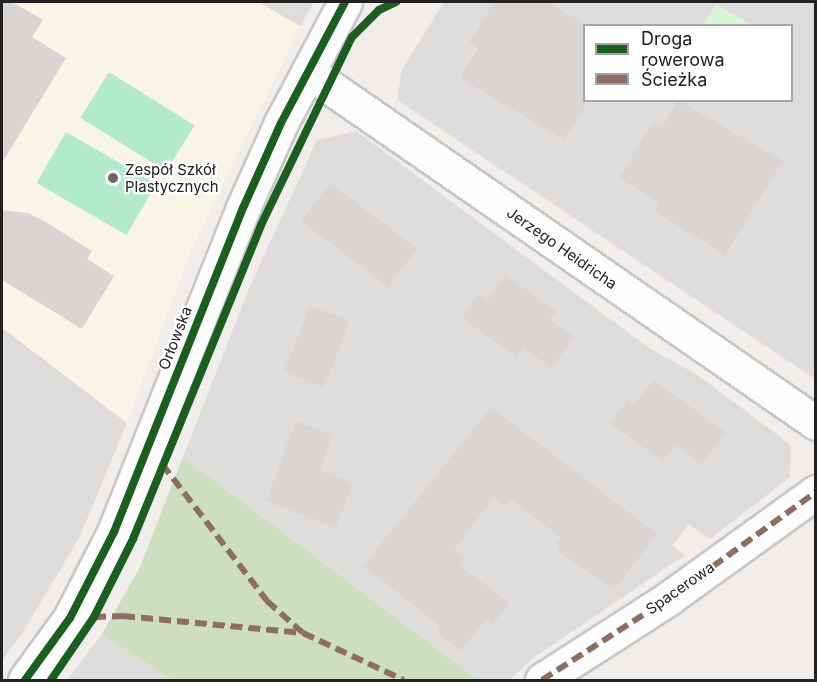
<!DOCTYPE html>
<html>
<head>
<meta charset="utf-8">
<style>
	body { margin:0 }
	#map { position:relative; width:817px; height:682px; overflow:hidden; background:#f0edea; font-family:Inter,sans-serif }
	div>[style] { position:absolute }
	.residential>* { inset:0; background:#dfdddb }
	.education>* { inset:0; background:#f8f5e7 }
	.forest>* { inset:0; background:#cddfbe }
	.park>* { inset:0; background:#d8f6d5 }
	.pitch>* { inset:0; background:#b3e9cc; transform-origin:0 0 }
	.parking>* { inset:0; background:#e0dedd }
	.building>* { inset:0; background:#d8d5d3; transform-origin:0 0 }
	.roads { filter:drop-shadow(2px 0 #c8c7c6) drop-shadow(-2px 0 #c8c7c6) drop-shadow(0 2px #c8c7c6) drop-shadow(0 -2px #c8c7c6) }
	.minor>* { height:33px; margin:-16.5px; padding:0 16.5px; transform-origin:16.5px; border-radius:16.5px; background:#fdfcfc }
	.quiet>* { height:6px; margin-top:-3px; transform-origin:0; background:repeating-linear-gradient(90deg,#8d6e63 0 12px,transparent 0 18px) }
	.cycleway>* { height:8px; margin:-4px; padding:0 4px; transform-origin:4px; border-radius:4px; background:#1b5e20 }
	.dots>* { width:16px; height:16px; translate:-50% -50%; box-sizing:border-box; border:3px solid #fff; border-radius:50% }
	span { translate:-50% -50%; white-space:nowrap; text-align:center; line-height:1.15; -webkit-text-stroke:4.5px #fff; paint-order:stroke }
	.poi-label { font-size:15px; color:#212121 }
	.left { translate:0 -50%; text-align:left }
	.street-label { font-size:15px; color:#212121 }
	.frame { position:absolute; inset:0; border:3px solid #212121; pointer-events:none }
	.legend { position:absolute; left:583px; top:24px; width:210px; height:78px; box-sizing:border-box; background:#fff; border:2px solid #a6a6a6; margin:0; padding:8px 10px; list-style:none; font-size:18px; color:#212121 }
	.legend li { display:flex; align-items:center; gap:12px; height:30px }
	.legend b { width:30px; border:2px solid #a6a6a6 }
</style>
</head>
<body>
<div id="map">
	<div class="residential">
		<div style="clip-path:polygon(258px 2px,314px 2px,300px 26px)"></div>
		<div style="clip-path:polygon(evenodd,444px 2px,815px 2px,815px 379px,397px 100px,402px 69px,444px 2px,584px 26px,792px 26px,792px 100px,584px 100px,584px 26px)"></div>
		<div style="clip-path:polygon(356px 131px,649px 348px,696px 374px,791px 445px,790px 477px,710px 539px,688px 524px,673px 546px,685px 555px,536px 656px,509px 680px,478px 680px,183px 457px,250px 286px,317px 140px)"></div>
		<div style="clip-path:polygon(2px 328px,127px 423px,80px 536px,22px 634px,2px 660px)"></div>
		<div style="clip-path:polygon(102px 634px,172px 680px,67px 680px)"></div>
	</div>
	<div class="education">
		<div style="clip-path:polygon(2px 2px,258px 2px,300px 26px,191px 250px,127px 423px,2px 327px)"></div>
	</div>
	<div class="forest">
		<div style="clip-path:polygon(183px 457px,326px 565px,478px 680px,172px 680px,102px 634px,140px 567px)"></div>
	</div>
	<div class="park">
		<div style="clip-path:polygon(716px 4px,750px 24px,750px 25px,703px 25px)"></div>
	</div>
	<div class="pitch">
		<div style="left:109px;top:72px;width:101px;height:54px;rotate:32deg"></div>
		<div style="left:66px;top:132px;width:104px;height:59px;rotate:30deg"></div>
	</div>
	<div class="parking">
		<div style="clip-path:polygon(267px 2px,305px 2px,296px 18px)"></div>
	</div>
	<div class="building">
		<div style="clip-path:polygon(2px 2px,12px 2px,43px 20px,32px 37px,66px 58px,2px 163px)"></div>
		<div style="clip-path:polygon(494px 2px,548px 2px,585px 24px,585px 106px,564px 140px,460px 78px,478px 48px,469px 43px)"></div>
		<div style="clip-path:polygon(678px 100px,783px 161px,725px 255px,654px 211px,659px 203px,619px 178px,653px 122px,662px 127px)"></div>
		<div style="left:330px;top:183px;width:109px;height:48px;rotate:37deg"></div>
		<div style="clip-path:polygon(2px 210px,28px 213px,44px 221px,92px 251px,87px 259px,114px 276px,82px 329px,2px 280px)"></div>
		<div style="clip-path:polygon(505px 275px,557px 311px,550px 320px,574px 336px,552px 368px,523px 348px,517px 357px,462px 318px,478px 295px,487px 301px)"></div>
		<div style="left:310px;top:305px;width:43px;height:72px;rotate:21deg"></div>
		<div style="clip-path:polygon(653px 380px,726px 432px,702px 464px,676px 445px,663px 461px,610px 424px,628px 399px,635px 405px)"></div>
		<div style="clip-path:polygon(491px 407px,657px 534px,614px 590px,558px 551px,561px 548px,556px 544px,561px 538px,512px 500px,506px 506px,494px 497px,454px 550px,466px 560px,461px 566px,509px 603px,493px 624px,486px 619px,461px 651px,436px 631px,440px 626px,363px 566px)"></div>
		<div style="clip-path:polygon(296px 421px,333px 435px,320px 470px,353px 483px,336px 528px,266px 501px)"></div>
	</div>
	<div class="roads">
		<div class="minor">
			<div style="left:308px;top:72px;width:617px;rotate:34.64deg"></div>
			<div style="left:25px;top:680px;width:77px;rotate:-54deg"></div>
			<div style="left:70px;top:618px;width:97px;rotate:-62.9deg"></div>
			<div style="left:114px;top:532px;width:349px;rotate:-68.3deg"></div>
			<div style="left:243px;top:208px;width:93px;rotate:-65.9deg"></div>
			<div style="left:281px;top:123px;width:137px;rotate:-62.1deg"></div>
			<div style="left:542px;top:680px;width:151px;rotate:-32.8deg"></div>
			<div style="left:669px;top:598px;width:181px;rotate:-35.8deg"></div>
		</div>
	</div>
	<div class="quiet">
		<div style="left:162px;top:464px;width:173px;rotate:52.5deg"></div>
		<div style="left:267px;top:601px;width:48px;rotate:41.6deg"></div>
		<div style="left:303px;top:633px;width:111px;rotate:25deg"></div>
		<div style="left:94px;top:617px;width:29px;rotate:-2deg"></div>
		<div style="left:123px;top:616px;width:181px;rotate:5.4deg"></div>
		<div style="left:542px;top:680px;width:151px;rotate:-32.8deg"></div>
		<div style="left:669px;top:598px;width:181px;rotate:-35.8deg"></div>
	</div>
	<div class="cycleway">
		<div style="left:25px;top:680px;width:77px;rotate:-54deg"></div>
		<div style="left:70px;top:618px;width:97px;rotate:-62.9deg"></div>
		<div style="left:114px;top:532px;width:349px;rotate:-68.3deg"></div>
		<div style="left:243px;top:208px;width:93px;rotate:-65.9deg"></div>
		<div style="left:281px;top:123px;width:137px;rotate:-62.1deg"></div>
		<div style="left:51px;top:680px;width:76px;rotate:-55.7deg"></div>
		<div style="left:94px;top:617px;width:87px;rotate:-63.4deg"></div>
		<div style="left:133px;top:539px;width:339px;rotate:-67.8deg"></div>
		<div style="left:261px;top:225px;width:209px;rotate:-64.2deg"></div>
		<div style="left:352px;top:37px;width:38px;rotate:-45deg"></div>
		<div style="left:379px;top:10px;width:19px;rotate:-25deg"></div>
	</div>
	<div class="dots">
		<div style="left:113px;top:178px;background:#696867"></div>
	</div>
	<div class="poi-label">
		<span class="left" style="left:125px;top:178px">Zespół Szkół<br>Plastycznych</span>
	</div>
	<div class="street-label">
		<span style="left:562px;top:248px;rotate:35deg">Jerzego Heidricha</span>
		<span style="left:175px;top:338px;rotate:-69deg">Orłowska</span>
		<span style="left:680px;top:588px;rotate:-35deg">Spacerowa</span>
	</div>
	<div class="frame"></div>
	<ul class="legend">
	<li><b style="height:8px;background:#1b5e20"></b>Droga rowerowa</li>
	<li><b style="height:8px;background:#8d6e63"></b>Ścieżka</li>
	</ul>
</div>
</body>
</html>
